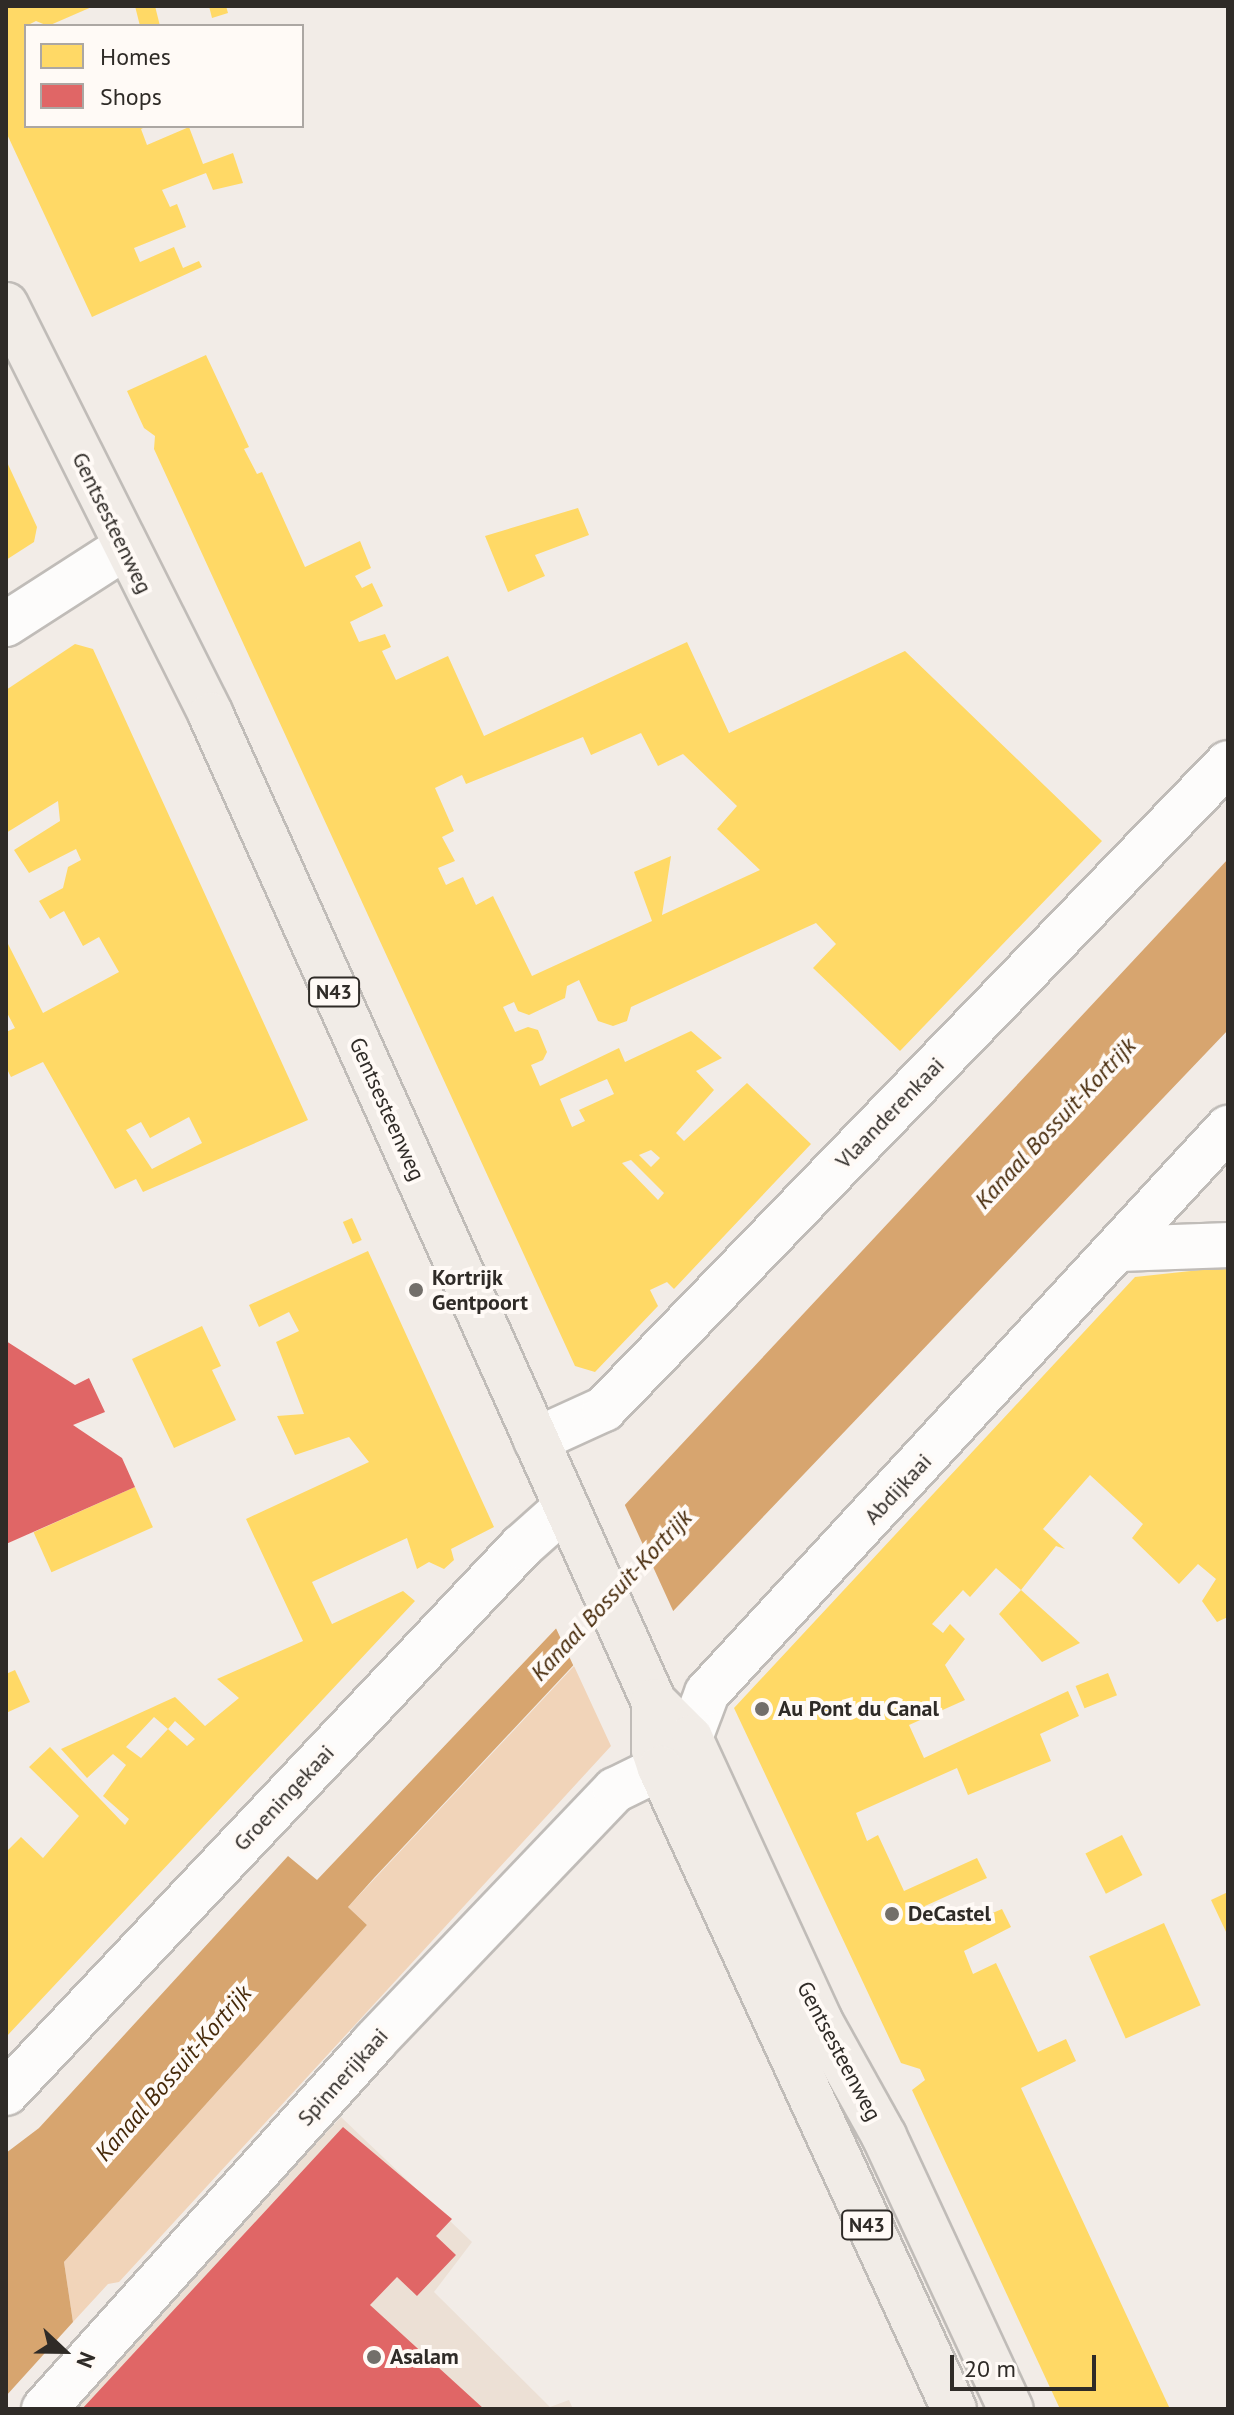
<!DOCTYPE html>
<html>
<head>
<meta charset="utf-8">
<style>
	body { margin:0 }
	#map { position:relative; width:1234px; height:2415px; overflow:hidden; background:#f2ece7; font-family:"PT Sans",sans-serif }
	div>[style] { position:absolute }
	.built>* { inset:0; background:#ece0d5 }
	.green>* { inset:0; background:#f1d4b9 }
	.water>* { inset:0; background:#d7a56f }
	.pier>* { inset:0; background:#f2ece7 }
	.homes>* { inset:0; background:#ffd966; transform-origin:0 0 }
	.shops>* { inset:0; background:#e06666 }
	.roads { filter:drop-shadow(2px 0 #c0bcb8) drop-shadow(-2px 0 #c0bcb8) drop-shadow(0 2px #c0bcb8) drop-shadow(0 -2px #c0bcb8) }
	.minor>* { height:44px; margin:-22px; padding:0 22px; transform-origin:22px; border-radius:22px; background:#fdfcfb }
	.tertiary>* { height:44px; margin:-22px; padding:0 22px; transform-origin:22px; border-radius:22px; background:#fdfcfb }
	.primary>* { height:44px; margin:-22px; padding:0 22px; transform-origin:22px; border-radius:22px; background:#f1ece7 }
	.dots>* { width:22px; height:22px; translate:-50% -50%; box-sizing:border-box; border:4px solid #fffaf6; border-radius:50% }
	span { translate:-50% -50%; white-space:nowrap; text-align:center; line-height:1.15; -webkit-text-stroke:8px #fffaf6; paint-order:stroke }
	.shield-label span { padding:2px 6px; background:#fffaf6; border:2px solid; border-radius:6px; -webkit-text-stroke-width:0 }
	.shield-label { font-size:20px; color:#2f2b27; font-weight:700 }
	.street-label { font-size:22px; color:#2f2b27 }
	.poi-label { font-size:22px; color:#2f2b27; font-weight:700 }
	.left { translate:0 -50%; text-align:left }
	.water-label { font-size:24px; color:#462909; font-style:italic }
	.frame { position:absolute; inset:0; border:8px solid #2f2b27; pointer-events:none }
	.legend { position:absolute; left:24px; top:24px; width:280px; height:104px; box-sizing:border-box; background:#fffaf6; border:2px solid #aca7a3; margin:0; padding:10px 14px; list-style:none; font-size:24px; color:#2f2b27 }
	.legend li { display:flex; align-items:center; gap:16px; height:40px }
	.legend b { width:40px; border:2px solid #aca7a3 }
	.north { position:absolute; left:24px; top:2311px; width:80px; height:80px; -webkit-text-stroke:6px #fffaf6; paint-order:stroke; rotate:112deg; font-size:22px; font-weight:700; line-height:32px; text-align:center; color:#2f2b27 }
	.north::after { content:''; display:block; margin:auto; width:28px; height:36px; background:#2f2b27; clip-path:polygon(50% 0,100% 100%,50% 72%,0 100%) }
	.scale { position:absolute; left:950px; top:2355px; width:146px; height:36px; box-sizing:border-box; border:4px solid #2f2b27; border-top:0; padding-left:10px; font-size:24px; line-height:28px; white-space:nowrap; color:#2f2b27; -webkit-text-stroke:6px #fffaf6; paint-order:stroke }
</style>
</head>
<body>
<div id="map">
	<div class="built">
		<div style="clip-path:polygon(341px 2117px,472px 2242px,434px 2292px,550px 2407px,569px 2400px,573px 2409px,65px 2409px)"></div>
	</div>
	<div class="green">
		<div style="clip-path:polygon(574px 1666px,611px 1746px,119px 2282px,108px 2284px,73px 2322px,64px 2262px,367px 1925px,348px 1907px)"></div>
	</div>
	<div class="water">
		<div style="clip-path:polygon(1228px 859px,1228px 1030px,657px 1628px,641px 1593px,374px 1878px,348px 1907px,367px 1925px,64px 2262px,73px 2322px,6px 2396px,6px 2153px,39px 2128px,288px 1856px,317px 1880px,624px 1557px,608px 1523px)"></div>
	</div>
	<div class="pier">
		<div style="clip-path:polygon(623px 1501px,675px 1615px,656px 1632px,639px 1599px,574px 1667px,554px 1624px,619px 1556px,604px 1523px)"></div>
	</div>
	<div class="homes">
		<div style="clip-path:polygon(6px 6px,94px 6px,48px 26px,36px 21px,26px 26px,26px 126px,147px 126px,141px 129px,147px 145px,189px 127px,203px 164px,233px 153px,243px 183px,213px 190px,206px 173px,162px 190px,170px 207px,177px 204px,186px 227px,134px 248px,140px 262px,174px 247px,183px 268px,199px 261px,202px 267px,92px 317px,6px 132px)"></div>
		<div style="clip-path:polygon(135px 6px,155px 6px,160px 26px,140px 26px)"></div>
		<div style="clip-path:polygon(209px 6px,226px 6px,228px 13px,212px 18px)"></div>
		<div style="clip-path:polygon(evenodd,206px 355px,249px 447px,244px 449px,257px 474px,262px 472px,305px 567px,360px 541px,371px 568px,355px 576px,362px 588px,372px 583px,383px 606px,350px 622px,359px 642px,385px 634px,391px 647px,382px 651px,396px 680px,448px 656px,484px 736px,687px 642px,729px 733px,905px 651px,1102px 841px,900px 1051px,813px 968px,836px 944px,816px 923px,631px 1007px,627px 1021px,613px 1026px,598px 1021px,579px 980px,567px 986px,565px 998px,529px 1015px,518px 1011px,514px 1002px,503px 1007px,515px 1032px,528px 1027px,538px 1030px,547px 1052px,543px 1060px,531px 1065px,540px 1086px,619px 1048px,625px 1062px,691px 1031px,722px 1058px,696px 1071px,714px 1090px,676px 1133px,684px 1141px,747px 1083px,811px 1144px,674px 1289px,667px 1282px,650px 1290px,658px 1306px,595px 1372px,575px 1366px,154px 449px,155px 436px,144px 428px,127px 391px,206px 355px,641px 733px,658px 766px,683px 754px,737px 806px,717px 829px,760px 870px,662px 915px,671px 856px,634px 872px,652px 921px,532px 976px,493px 896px,476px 905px,463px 877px,446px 885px,438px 868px,455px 861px,442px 837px,454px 831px,435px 788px,462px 775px,466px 784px,583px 737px,591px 755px,641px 733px,206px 355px,607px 1079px,614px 1094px,579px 1110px,585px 1121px,572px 1127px,560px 1099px,607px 1079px,206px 355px,651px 1150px,660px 1158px,651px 1167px,639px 1155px,651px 1150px,206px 355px,631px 1160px,664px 1193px,658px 1200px,622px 1163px,631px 1160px)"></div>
		<div style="clip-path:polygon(6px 460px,37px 527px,34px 542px,6px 560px)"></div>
		<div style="clip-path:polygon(578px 508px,589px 535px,535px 555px,545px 576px,508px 592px,485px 536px)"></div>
		<div style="clip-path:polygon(evenodd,75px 644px,93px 649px,308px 1120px,143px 1192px,136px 1179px,115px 1189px,43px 1062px,11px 1077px,6px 1067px,6px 1032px,15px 1028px,6px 1011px,6px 940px,43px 1013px,119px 972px,99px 937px,83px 946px,64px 911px,50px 919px,39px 901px,63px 888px,68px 867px,81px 860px,76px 849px,29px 873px,14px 850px,60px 821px,58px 801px,6px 833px,6px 690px,75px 644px,189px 1117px,202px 1143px,152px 1169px,126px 1130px,141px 1122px,150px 1138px,189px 1117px)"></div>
		<div style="left:352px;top:1218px;width:24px;height:10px;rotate:66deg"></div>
		<div style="clip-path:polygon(evenodd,368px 1251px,494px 1527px,451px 1549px,454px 1560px,444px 1569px,429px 1562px,417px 1569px,407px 1538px,312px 1582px,332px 1624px,403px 1591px,415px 1601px,6px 2037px,6px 1852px,21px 1837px,43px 1858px,79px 1816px,29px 1767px,50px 1747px,125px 1825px,129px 1819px,103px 1796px,126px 1765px,113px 1754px,87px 1778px,61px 1749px,175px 1697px,205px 1726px,239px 1698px,217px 1679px,303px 1641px,246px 1519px,369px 1462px,349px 1437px,295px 1455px,277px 1416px,304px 1414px,276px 1342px,299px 1331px,289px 1312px,259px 1327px,249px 1305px,368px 1251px,154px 1717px,168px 1729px,175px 1721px,195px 1739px,187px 1746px,168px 1729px,141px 1758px,126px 1747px,154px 1717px)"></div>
		<div style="clip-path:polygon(1228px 1267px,1228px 1617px,1217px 1622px,1202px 1601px,1216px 1579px,1198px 1564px,1179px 1584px,1132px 1538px,1143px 1524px,1090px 1475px,1043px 1529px,1065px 1549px,1056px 1546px,1021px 1590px,996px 1568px,970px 1597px,963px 1590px,932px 1624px,943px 1633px,950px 1624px,965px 1639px,945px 1665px,965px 1700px,909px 1725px,924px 1758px,1068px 1691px,1079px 1716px,1040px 1734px,1051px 1761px,968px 1795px,957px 1768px,856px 1813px,867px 1841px,878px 1835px,904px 1891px,977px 1858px,987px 1878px,925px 1906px,931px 1921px,962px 1908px,969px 1923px,1002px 1909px,1011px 1927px,964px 1951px,973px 1974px,996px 1963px,1038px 2052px,1066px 2039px,1076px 2061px,1021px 2088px,1170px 2409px,1060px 2409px,912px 2090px,925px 2080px,920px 2069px,901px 2063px,734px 1708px,1135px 1277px)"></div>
		<div style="clip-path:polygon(202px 1326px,221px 1366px,212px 1370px,236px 1420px,174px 1448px,132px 1359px)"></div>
		<div style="left:135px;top:1487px;width:44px;height:111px;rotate:66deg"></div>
		<div style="clip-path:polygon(1021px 1590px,1080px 1643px,1042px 1662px,999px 1614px)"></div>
		<div style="clip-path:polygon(15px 1670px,30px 1702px,6px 1713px,6px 1674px)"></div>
		<div style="left:1108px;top:1673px;width:24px;height:35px;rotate:68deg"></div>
		<div style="left:1122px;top:1835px;width:45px;height:41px;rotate:63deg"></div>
		<div style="clip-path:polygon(1228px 1892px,1228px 1936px,1211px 1900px)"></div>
		<div style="left:1164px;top:1923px;width:90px;height:82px;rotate:66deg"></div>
	</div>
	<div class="shops">
		<div style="clip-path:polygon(6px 1341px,75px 1385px,89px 1378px,105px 1412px,73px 1425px,122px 1458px,135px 1487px,6px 1544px)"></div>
		<div style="clip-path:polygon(343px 2127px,452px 2219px,436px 2236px,456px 2255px,417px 2296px,397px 2277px,370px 2305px,484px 2409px,82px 2409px)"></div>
	</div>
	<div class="roads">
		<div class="minor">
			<div style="left:1121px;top:1249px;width:107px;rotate:-2.1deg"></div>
			<div style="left:536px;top:1440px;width:75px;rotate:-24.5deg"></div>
			<div style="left:604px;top:1409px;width:898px;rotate:-45.99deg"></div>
			<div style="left:690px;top:1738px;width:48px;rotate:-69.3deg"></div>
			<div style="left:707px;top:1693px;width:769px;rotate:-47.32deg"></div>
			<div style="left:6px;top:2093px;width:751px;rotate:-46.67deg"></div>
			<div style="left:521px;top:1547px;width:60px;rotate:-41.6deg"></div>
		</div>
		<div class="tertiary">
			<div style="left:6px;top:624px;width:140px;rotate:-32.8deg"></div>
			<div style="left:44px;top:2409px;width:494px;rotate:-48deg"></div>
			<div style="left:374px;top:2042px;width:349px;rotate:-46.3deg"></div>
			<div style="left:615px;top:1790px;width:50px;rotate:-26.1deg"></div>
		</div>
		<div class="primary">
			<div style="left:6px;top:305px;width:458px;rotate:63.4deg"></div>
			<div style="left:211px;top:715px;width:1082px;rotate:65.83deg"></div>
			<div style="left:654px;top:1702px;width:51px;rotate:45deg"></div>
			<div style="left:690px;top:1738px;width:311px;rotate:65.3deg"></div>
			<div style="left:820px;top:2021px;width:132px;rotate:60.9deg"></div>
			<div style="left:884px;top:2136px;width:301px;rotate:65.1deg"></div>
			<div style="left:654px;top:1702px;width:48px;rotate:90deg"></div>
			<div style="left:654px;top:1750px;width:19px;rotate:72deg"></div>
			<div style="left:660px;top:1768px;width:705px;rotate:65.36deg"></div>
		</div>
	</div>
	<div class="dots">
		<div style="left:416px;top:1290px;background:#736f6a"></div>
		<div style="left:762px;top:1709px;background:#736f6a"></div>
		<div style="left:892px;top:1914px;background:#736f6a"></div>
		<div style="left:374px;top:2357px;background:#736f6a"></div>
	</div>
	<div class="shield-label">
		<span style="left:334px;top:992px">N43</span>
		<span style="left:867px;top:2225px">N43</span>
	</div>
	<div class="street-label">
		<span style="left:112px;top:523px;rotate:64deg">Gentsesteenweg</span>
		<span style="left:387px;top:1109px;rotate:66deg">Gentsesteenweg</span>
		<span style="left:890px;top:1113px;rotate:-46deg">Vlaanderenkaai</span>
		<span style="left:898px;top:1489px;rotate:-47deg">Abdijkaai</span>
		<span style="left:284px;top:1798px;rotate:-47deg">Groeningekaai</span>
		<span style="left:839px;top:2051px;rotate:62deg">Gentsesteenweg</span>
		<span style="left:343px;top:2077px;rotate:-48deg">Spinnerijkaai</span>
	</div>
	<div class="poi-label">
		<span class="left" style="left:432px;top:1290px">Kortrijk<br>Gentpoort</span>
		<span class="left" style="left:778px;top:1709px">Au Pont du Canal</span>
		<span class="left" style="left:908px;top:1914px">DeCastel</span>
		<span class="left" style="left:390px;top:2357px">Asalam</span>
	</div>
	<div class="water-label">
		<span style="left:1055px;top:1123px;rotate:-47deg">Kanaal Bossuit-Kortrijk</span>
		<span style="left:611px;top:1595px;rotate:-47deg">Kanaal Bossuit-Kortrijk</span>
		<span style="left:173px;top:2073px;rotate:-49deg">Kanaal Bossuit-Kortrijk</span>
	</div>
	<div class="frame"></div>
	<ul class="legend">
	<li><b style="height:22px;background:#ffd966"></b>Homes</li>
	<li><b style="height:22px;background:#e06666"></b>Shops</li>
	</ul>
	<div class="north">N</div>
	<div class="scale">20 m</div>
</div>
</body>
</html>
